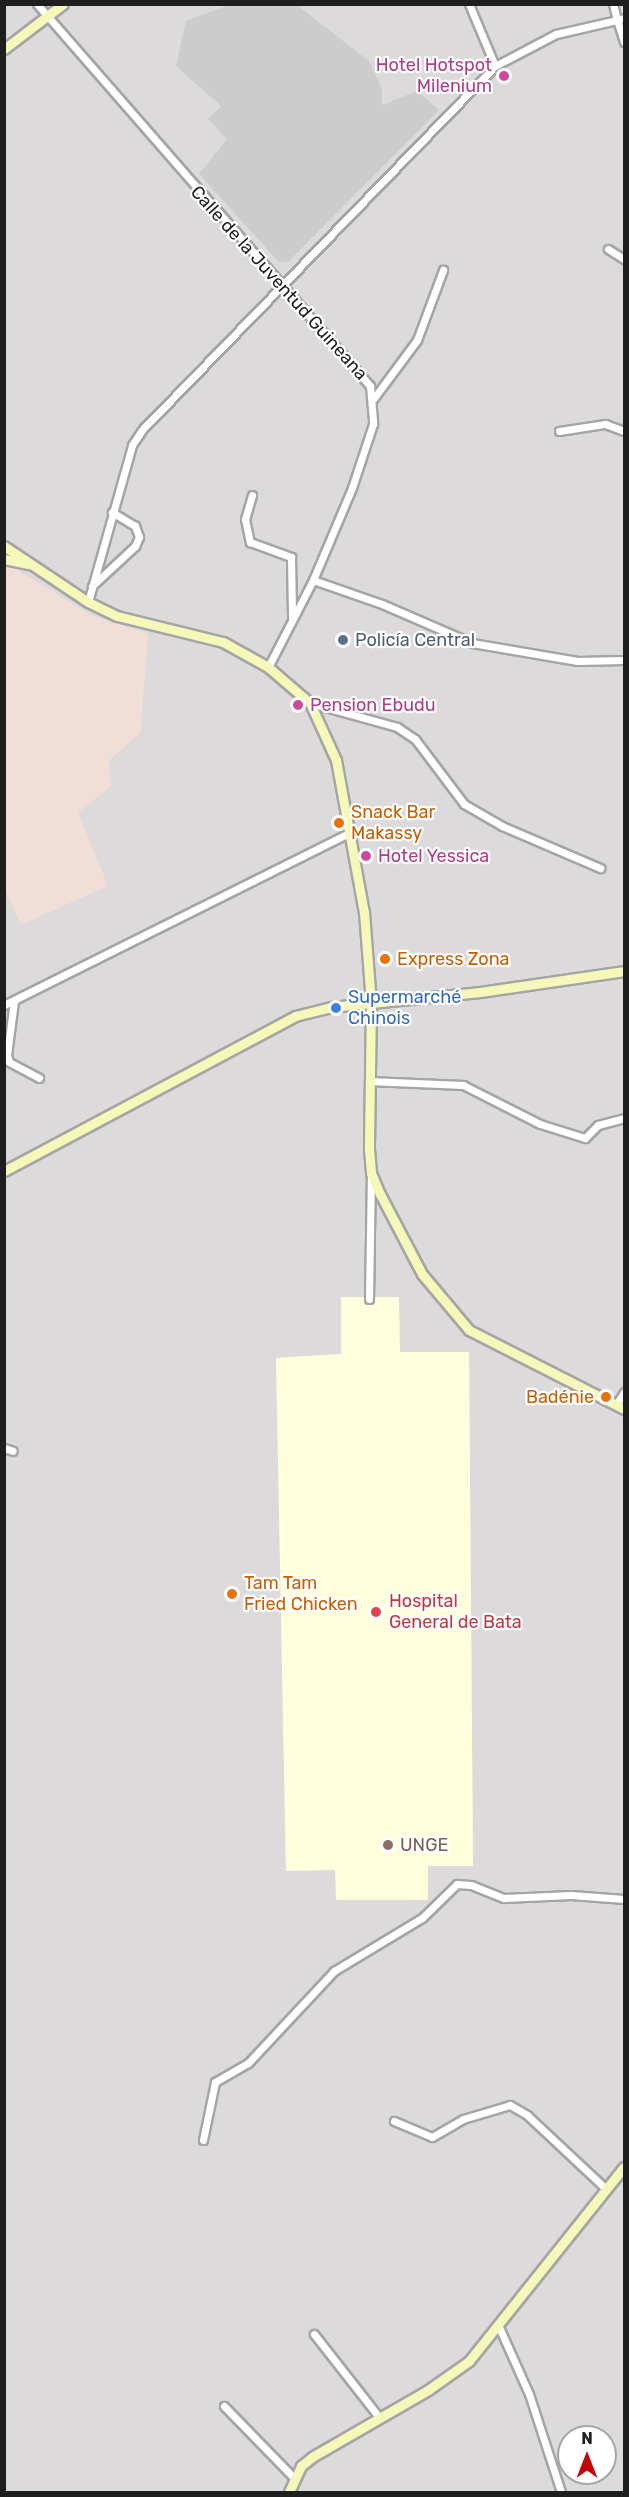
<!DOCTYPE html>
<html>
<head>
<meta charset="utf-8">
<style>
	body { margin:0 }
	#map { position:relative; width:629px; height:2497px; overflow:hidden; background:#eeebe4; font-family:Rubik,sans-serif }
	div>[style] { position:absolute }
	.residential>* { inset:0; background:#dcdada }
	.education>* { inset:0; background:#fefedd }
	.religious>* { inset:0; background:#ccc }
	.military>* { inset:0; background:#f0ded7 }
	.roads { filter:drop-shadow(2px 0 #a5a5a5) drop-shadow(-2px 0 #a5a5a5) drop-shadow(0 2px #a5a5a5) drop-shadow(0 -2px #a5a5a5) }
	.street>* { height:7px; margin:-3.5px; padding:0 3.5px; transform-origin:3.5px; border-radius:3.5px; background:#fff }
	.secondary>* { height:9px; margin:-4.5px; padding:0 4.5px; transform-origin:4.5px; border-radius:4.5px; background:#f5f8b8 }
	.dots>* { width:16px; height:16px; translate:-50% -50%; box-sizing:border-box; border:3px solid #fff; border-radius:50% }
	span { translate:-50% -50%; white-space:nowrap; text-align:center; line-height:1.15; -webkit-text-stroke:4.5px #fff; paint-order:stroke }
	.hotel-label { font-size:18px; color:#b23c85 }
	.right { translate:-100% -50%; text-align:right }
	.left { translate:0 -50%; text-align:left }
	.street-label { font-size:18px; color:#1e1e1e }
	.service-label { font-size:18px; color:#4e5e75 }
	.food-label { font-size:18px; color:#c56008 }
	.shop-label { font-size:18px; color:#366cbe }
	.health-label { font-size:18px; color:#be3a42 }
	.education-label { font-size:18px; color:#785e54 }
	.frame { position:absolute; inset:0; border:6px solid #1e1e1e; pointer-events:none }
	.north { position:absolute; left:557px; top:2425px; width:60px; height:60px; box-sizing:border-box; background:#fff; border:2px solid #a5a5a5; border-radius:50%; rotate:0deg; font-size:16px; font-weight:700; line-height:24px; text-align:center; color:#1e1e1e }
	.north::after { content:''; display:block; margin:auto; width:21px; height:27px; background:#c60507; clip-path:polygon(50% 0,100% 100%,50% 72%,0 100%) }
</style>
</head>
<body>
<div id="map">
	<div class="residential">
		<div style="clip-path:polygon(evenodd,5px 5px,624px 5px,624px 2492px,5px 2492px,4px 886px,21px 925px,78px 812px,111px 786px,108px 761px,140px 732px,148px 634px,92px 616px,12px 567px,5px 568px,5px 5px,399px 1297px,399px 1352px,469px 1352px,473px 1866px,427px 1866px,428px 1900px,336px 1900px,336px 1870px,286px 1870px,276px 1358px,341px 1354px,399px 1297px,5px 5px,569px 2437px,605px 2437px,605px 2473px,569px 2473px,569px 2437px)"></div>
	</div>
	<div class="education">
		<div style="clip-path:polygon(341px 1297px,399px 1297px,400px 1352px,469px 1352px,473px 1866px,428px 1866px,428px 1900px,336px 1900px,335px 1870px,286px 1871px,276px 1358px,341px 1354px)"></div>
	</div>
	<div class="religious">
		<div style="clip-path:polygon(229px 5px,297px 5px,370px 62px,382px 90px,382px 105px,417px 91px,439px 110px,288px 262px,279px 262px,199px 174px,227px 139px,208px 119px,221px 106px,176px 66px,186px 21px)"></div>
	</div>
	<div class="military">
		<div style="clip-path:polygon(12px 567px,92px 616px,148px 634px,140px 733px,108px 761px,111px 786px,78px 812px,108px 886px,21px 925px,4px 886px,4px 568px)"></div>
	</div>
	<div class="roads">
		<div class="street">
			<div style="left:37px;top:4px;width:507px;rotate:48.92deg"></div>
			<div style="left:370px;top:386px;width:38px;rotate:85deg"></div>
			<div style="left:373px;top:424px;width:67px;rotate:108.2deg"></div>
			<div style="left:352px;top:488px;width:100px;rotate:113deg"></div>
			<div style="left:313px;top:580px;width:98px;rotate:117.3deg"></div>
			<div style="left:469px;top:4px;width:67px;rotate:67.2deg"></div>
			<div style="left:613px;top:4px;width:16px;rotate:76deg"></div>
			<div style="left:617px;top:20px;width:7px;rotate:-16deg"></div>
			<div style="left:608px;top:249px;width:19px;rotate:32deg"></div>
			<div style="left:374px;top:398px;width:72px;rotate:-53.4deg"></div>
			<div style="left:417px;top:340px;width:75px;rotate:-69.6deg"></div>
			<div style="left:559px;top:431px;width:47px;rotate:-8.7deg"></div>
			<div style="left:605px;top:424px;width:20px;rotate:20deg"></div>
			<div style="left:252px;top:495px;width:25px;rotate:106deg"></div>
			<div style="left:245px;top:519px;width:24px;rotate:78deg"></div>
			<div style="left:250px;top:542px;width:44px;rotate:20.1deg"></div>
			<div style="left:291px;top:557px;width:60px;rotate:89deg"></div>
			<div style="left:313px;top:580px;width:73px;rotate:19.2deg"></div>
			<div style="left:382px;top:604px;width:98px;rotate:23.4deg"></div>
			<div style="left:472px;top:643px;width:107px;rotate:9.7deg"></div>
			<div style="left:577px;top:661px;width:47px;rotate:-1.2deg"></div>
			<div style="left:92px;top:586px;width:59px;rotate:-42.9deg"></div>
			<div style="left:135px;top:546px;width:10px;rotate:-66deg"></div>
			<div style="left:139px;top:537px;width:12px;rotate:-110deg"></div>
			<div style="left:135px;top:526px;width:27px;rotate:-149deg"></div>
			<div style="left:88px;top:602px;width:163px;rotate:-74.3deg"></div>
			<div style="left:132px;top:445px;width:18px;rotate:-56deg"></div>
			<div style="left:142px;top:430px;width:507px;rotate:-45.88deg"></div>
			<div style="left:495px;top:66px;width:69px;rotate:-27.7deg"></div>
			<div style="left:556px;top:34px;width:63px;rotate:-12.9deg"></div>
			<div style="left:617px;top:20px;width:23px;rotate:72deg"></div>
			<div style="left:310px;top:703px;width:90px;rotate:15.4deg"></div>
			<div style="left:397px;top:727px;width:22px;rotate:34deg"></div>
			<div style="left:415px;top:739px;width:81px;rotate:53deg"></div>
			<div style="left:464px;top:804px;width:44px;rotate:30.1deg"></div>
			<div style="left:502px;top:826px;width:107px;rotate:23.2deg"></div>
			<div style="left:14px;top:1001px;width:54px;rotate:97.4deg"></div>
			<div style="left:7px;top:1055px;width:7px;rotate:74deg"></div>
			<div style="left:9px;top:1062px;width:34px;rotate:28deg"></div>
			<div style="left:4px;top:1005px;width:385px;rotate:-26.5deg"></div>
			<div style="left:369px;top:1081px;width:94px;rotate:2.4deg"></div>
			<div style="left:463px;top:1085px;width:86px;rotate:26.9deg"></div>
			<div style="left:540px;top:1124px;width:47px;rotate:17.3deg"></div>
			<div style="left:585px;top:1138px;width:18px;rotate:-45deg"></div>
			<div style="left:598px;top:1125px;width:27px;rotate:-15deg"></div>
			<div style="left:369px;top:1299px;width:124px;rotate:-89.1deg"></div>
			<div style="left:616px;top:1405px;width:15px;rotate:-58deg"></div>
			<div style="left:4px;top:1448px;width:9px;rotate:18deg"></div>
			<div style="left:394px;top:2121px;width:41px;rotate:22.8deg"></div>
			<div style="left:432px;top:2137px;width:36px;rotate:-30deg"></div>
			<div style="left:463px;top:2119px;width:49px;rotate:-16.6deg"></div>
			<div style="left:510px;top:2105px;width:20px;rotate:30deg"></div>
			<div style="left:527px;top:2115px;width:108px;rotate:43.1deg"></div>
			<div style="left:203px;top:2140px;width:59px;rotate:-78.3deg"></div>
			<div style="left:215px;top:2082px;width:38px;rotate:-30deg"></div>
			<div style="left:248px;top:2063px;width:126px;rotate:-46.9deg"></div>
			<div style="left:334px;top:1971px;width:103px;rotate:-31.1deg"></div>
			<div style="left:422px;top:1918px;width:49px;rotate:-44.2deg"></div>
			<div style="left:457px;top:1884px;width:14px;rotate:4deg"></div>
			<div style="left:471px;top:1885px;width:35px;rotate:22deg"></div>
			<div style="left:504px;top:1898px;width:67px;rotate:-2.6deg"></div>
			<div style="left:571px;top:1895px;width:53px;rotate:4.3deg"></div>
			<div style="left:499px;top:2327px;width:73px;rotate:65.9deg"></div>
			<div style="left:529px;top:2394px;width:103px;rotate:71.9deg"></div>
			<div style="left:314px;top:2334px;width:104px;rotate:52deg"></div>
			<div style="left:224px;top:2406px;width:102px;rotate:45.8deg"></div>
		</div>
		<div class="secondary">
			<div style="left:4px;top:49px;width:74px;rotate:-37.3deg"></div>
			<div style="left:4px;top:546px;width:101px;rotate:33.7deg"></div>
			<div style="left:88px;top:602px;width:32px;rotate:26deg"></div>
			<div style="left:117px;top:616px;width:109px;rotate:13.8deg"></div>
			<div style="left:223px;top:642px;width:51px;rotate:29.1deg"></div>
			<div style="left:268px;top:667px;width:55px;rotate:40.6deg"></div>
			<div style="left:310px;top:703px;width:63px;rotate:65.5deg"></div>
			<div style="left:336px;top:760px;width:155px;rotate:79.6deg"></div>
			<div style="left:364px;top:912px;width:90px;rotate:85.6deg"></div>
			<div style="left:371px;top:1002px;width:147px;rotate:90.8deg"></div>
			<div style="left:369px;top:1149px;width:24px;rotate:85deg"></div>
			<div style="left:371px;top:1173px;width:23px;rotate:67deg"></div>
			<div style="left:380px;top:1194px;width:90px;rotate:62.3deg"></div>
			<div style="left:422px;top:1274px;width:73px;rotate:50deg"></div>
			<div style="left:469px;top:1330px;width:174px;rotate:27deg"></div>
			<div style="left:4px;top:559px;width:25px;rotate:12deg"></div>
			<div style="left:4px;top:1171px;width:330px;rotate:-28deg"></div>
			<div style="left:295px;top:1016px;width:37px;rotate:-14deg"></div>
			<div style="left:331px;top:1007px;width:150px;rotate:-5.7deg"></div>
			<div style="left:480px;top:992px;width:146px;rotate:-8.3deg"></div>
			<div style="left:289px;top:2492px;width:29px;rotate:-65deg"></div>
			<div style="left:301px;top:2466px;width:14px;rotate:-39deg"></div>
			<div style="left:312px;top:2457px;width:134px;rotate:-30deg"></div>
			<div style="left:428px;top:2390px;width:50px;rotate:-35.3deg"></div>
			<div style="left:469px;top:2361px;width:248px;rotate:-51.4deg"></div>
		</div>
	</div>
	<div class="dots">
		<div style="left:504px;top:76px;background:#d1479c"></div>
		<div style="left:343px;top:640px;background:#5c6f8a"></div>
		<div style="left:298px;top:705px;background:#d1479c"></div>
		<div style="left:339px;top:823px;background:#e8710a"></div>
		<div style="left:366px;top:856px;background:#d1479c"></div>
		<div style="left:385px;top:959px;background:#e8710a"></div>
		<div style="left:336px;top:1008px;background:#3f7fe0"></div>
		<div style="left:606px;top:1397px;background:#e8710a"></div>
		<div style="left:232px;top:1594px;background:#e8710a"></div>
		<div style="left:376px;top:1612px;background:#e0444e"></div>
		<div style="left:388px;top:1845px;background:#8d6e63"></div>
	</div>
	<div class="hotel-label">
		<span class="right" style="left:492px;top:76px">Hotel Hotspot<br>Milenium</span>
		<span class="left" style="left:310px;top:705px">Pension Ebudu</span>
		<span class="left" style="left:378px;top:856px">Hotel Yessica</span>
	</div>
	<div class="street-label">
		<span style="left:279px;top:283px;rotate:48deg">Calle de la Juventud Guineana</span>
	</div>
	<div class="service-label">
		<span class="left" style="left:355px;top:640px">Policía Central</span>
	</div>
	<div class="food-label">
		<span class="left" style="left:351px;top:823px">Snack Bar<br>Makassy</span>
		<span class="left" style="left:397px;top:959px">Express Zona</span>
		<span class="right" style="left:594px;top:1397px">Badénie</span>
		<span class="left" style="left:244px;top:1594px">Tam Tam<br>Fried Chicken</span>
	</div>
	<div class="shop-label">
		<span class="left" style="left:348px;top:1008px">Supermarché<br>Chinois</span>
	</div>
	<div class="health-label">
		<span class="left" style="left:389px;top:1612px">Hospital<br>General de Bata</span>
	</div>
	<div class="education-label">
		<span class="left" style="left:400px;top:1845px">UNGE</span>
	</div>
	<div class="frame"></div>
	<div class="north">N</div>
</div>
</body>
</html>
